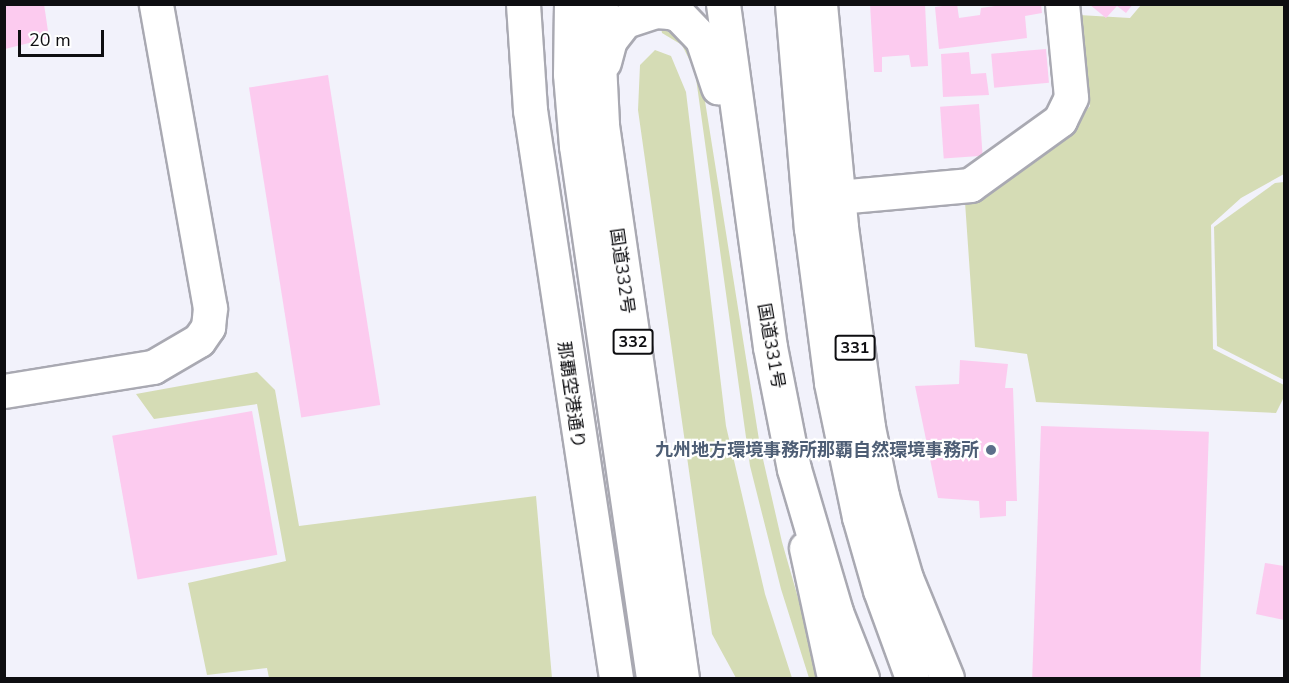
<!DOCTYPE html>
<html>
<head>
<meta charset="utf-8">
<style>
	body { margin:0 }
	#map { position:relative; width:1289px; height:683px; overflow:hidden; background:#f2f2fb; font-family:"Nunito Sans","Noto Sans JP",sans-serif }
	div>[style] { position:absolute }
	.green>* { inset:0; background:#d5dcb5 }
	.building>* { inset:0; background:#fccbef; transform-origin:0 0 }
	.roads { filter:drop-shadow(2px 0 #a9a9b2) drop-shadow(-2px 0 #a9a9b2) drop-shadow(0 2px #a9a9b2) drop-shadow(0 -2px #a9a9b2) }
	.minor>* { height:33px; margin:-16.5px; padding:0 16.5px; transform-origin:16.5px; border-radius:16.5px; background:#fff }
	.highway>* { height:33px; margin:-16.5px; padding:0 16.5px; transform-origin:16.5px; border-radius:16.5px; background:#fff }
	.dots>* { width:16px; height:16px; translate:-50% -50%; box-sizing:border-box; border:3px solid #fff; border-radius:50% }
	span { translate:-50% -50%; white-space:nowrap; text-align:center; line-height:1.15; -webkit-text-stroke:4.5px #fff; paint-order:stroke }
	.shield-label span { padding:2px 4px; background:#fff; border:2px solid; border-radius:4px; -webkit-text-stroke-width:0 }
	.shield-label { font-size:16px; color:#0e0e11; font-weight:700 }
	.street-label { font-size:18px; color:#0e0e11 }
	.service-label { font-size:18px; color:#4e5e75; font-weight:700 }
	.right { translate:-100% -50%; text-align:right }
	.frame { position:absolute; inset:0; border:6px solid #0e0e11; pointer-events:none }
	.scale { position:absolute; left:18px; top:30px; width:86px; height:27px; box-sizing:border-box; border:3px solid #0e0e11; border-top:0; padding-left:8px; font-size:18px; line-height:21px; white-space:nowrap; color:#0e0e11; -webkit-text-stroke:4px #fff; paint-order:stroke }
</style>
</head>
<body>
<div id="map">
	<div class="green">
		<div style="clip-path:polygon(1141px 5px,1284px 5px,1284px 174px,1241px 198px,1211px 225px,1213px 349px,1284px 385px,1284px 397px,1276px 413px,1036px 402px,1027px 354px,975px 347px,965px 202px,1053px 149px,1090px 106px,1082px 70px,1079px 15px,1130px 18px)"></div>
		<div style="clip-path:polygon(661px 28px,687px 42px,701px 76px,760px 446px,782px 542px,821px 678px,809px 678px,781px 589px,750px 466px,695px 71px,682px 45px,662px 33px)"></div>
		<div style="clip-path:polygon(655px 50px,671px 56px,686px 92px,726px 426px,765px 594px,792px 678px,736px 678px,712px 634px,638px 110px,640px 65px)"></div>
		<div style="clip-path:polygon(1284px 182px,1284px 380px,1217px 346px,1214px 227px,1275px 183px)"></div>
		<div style="clip-path:polygon(257px 372px,275px 390px,299px 526px,536px 496px,552px 678px,269px 678px,267px 668px,207px 675px,188px 583px,286px 561px,257px 404px,154px 419px,136px 394px)"></div>
	</div>
	<div class="building">
		<div style="clip-path:polygon(4px 4px,44px 4px,49px 38px,5px 49px)"></div>
		<div style="clip-path:polygon(870px 4px,925px 4px,928px 66px,911px 67px,909px 55px,882px 57px,882px 72px,874px 72px)"></div>
		<div style="clip-path:polygon(957px 4px,959px 18px,980px 15px,981px 8px,1009px 4px,1041px 4px,1042px 13px,1025px 16px,1027px 38px,939px 49px,935px 7px)"></div>
		<div style="clip-path:polygon(1089px 4px,1133px 4px,1126px 13px,1117px 6px,1106px 18px)"></div>
		<div style="left:1046px;top:49px;width:34px;height:55px;rotate:85deg"></div>
		<div style="clip-path:polygon(969px 52px,971px 74px,986px 73px,989px 95px,943px 97px,941px 54px)"></div>
		<div style="left:328px;top:75px;width:334px;height:80px;rotate:81deg"></div>
		<div style="left:979px;top:104px;width:52px;height:39px;rotate:86deg"></div>
		<div style="clip-path:polygon(960px 360px,1008px 364px,1005px 388px,1013px 388px,1017px 501px,1006px 501px,1006px 516px,980px 518px,979px 501px,938px 498px,915px 386px,959px 384px)"></div>
		<div style="left:252px;top:411px;width:146px;height:142px;rotate:80deg"></div>
		<div style="left:1041px;top:426px;width:168px;height:252px;rotate:2deg"></div>
		<div style="clip-path:polygon(1265px 563px,1284px 566px,1284px 620px,1256px 614px)"></div>
	</div>
	<div class="roads">
		<div class="minor">
			<div style="left:838px;top:197px;width:133px;rotate:-5.2deg"></div>
			<div style="left:970px;top:185px;width:111px;rotate:-35.8deg"></div>
			<div style="left:1060px;top:120px;width:25px;rotate:-64deg"></div>
			<div style="left:1071px;top:97px;width:93px;rotate:-95.5deg"></div>
			<div style="left:4px;top:391px;width:151px;rotate:-9.2deg"></div>
			<div style="left:153px;top:367px;width:53px;rotate:-30.4deg"></div>
			<div style="left:199px;top:340px;width:16px;rotate:-55deg"></div>
			<div style="left:208px;top:327px;width:19px;rotate:-84deg"></div>
			<div style="left:210px;top:308px;width:309px;rotate:-100.1deg"></div>
			<div style="left:806px;top:548px;width:133px;rotate:77.8deg"></div>
		</div>
		<div class="highway">
			<div style="left:523px;top:4px;width:106px;rotate:86.2deg"></div>
			<div style="left:530px;top:110px;width:574px;rotate:81.39deg"></div>
			<div style="left:571px;top:4px;width:70px;rotate:90.8deg"></div>
			<div style="left:570px;top:74px;width:72px;rotate:85.2deg"></div>
			<div style="left:576px;top:146px;width:538px;rotate:81.76deg"></div>
			<div style="left:601px;top:4px;width:38px;rotate:95deg"></div>
			<div style="left:598px;top:42px;width:83px;rotate:87.2deg"></div>
			<div style="left:602px;top:125px;width:559px;rotate:81.77deg"></div>
			<div style="left:723px;top:4px;width:346px;rotate:82.2deg"></div>
			<div style="left:770px;top:347px;width:124px;rotate:78.9deg"></div>
			<div style="left:794px;top:469px;width:149px;rotate:73.6deg"></div>
			<div style="left:836px;top:612px;width:71px;rotate:68.5deg"></div>
			<div style="left:792px;top:4px;width:225px;rotate:85.2deg"></div>
			<div style="left:811px;top:228px;width:156px;rotate:82.6deg"></div>
			<div style="left:831px;top:383px;width:137px;rotate:78.2deg"></div>
			<div style="left:859px;top:517px;width:76px;rotate:74deg"></div>
			<div style="left:880px;top:590px;width:94px;rotate:70deg"></div>
			<div style="left:820px;top:4px;width:224px;rotate:84.6deg"></div>
			<div style="left:841px;top:227px;width:202px;rotate:82.3deg"></div>
			<div style="left:868px;top:427px;width:70px;rotate:78.5deg"></div>
			<div style="left:882px;top:496px;width:85px;rotate:73.7deg"></div>
			<div style="left:906px;top:578px;width:108px;rotate:67.7deg"></div>
			<div style="left:604px;top:62px;width:23px;rotate:-75deg"></div>
			<div style="left:610px;top:40px;width:24px;rotate:-52deg"></div>
			<div style="left:625px;top:21px;width:32px;rotate:-18deg"></div>
			<div style="left:655px;top:11px;width:15px;rotate:4deg"></div>
			<div style="left:670px;top:12px;width:9px;rotate:18deg"></div>
			<div style="left:679px;top:15px;width:33px;rotate:46deg"></div>
			<div style="left:702px;top:39px;width:51px;rotate:71.6deg"></div>
		</div>
	</div>
	<div class="dots">
		<div style="left:991px;top:450px;background:#5c6f8a"></div>
	</div>
	<div class="shield-label">
		<span style="left:633px;top:342px">332</span>
		<span style="left:855px;top:348px">331</span>
	</div>
	<div class="street-label">
		<span style="left:622px;top:271px;rotate:82deg">国道332号</span>
		<span style="left:771px;top:346px;rotate:80deg">国道331号</span>
		<span style="left:571px;top:395px;rotate:82deg">那覇空港通り</span>
	</div>
	<div class="service-label">
		<span class="right" style="left:979px;top:450px">九州地方環境事務所那覇自然環境事務所</span>
	</div>
	<div class="frame"></div>
	<div class="scale">20 m</div>
</div>
</body>
</html>
